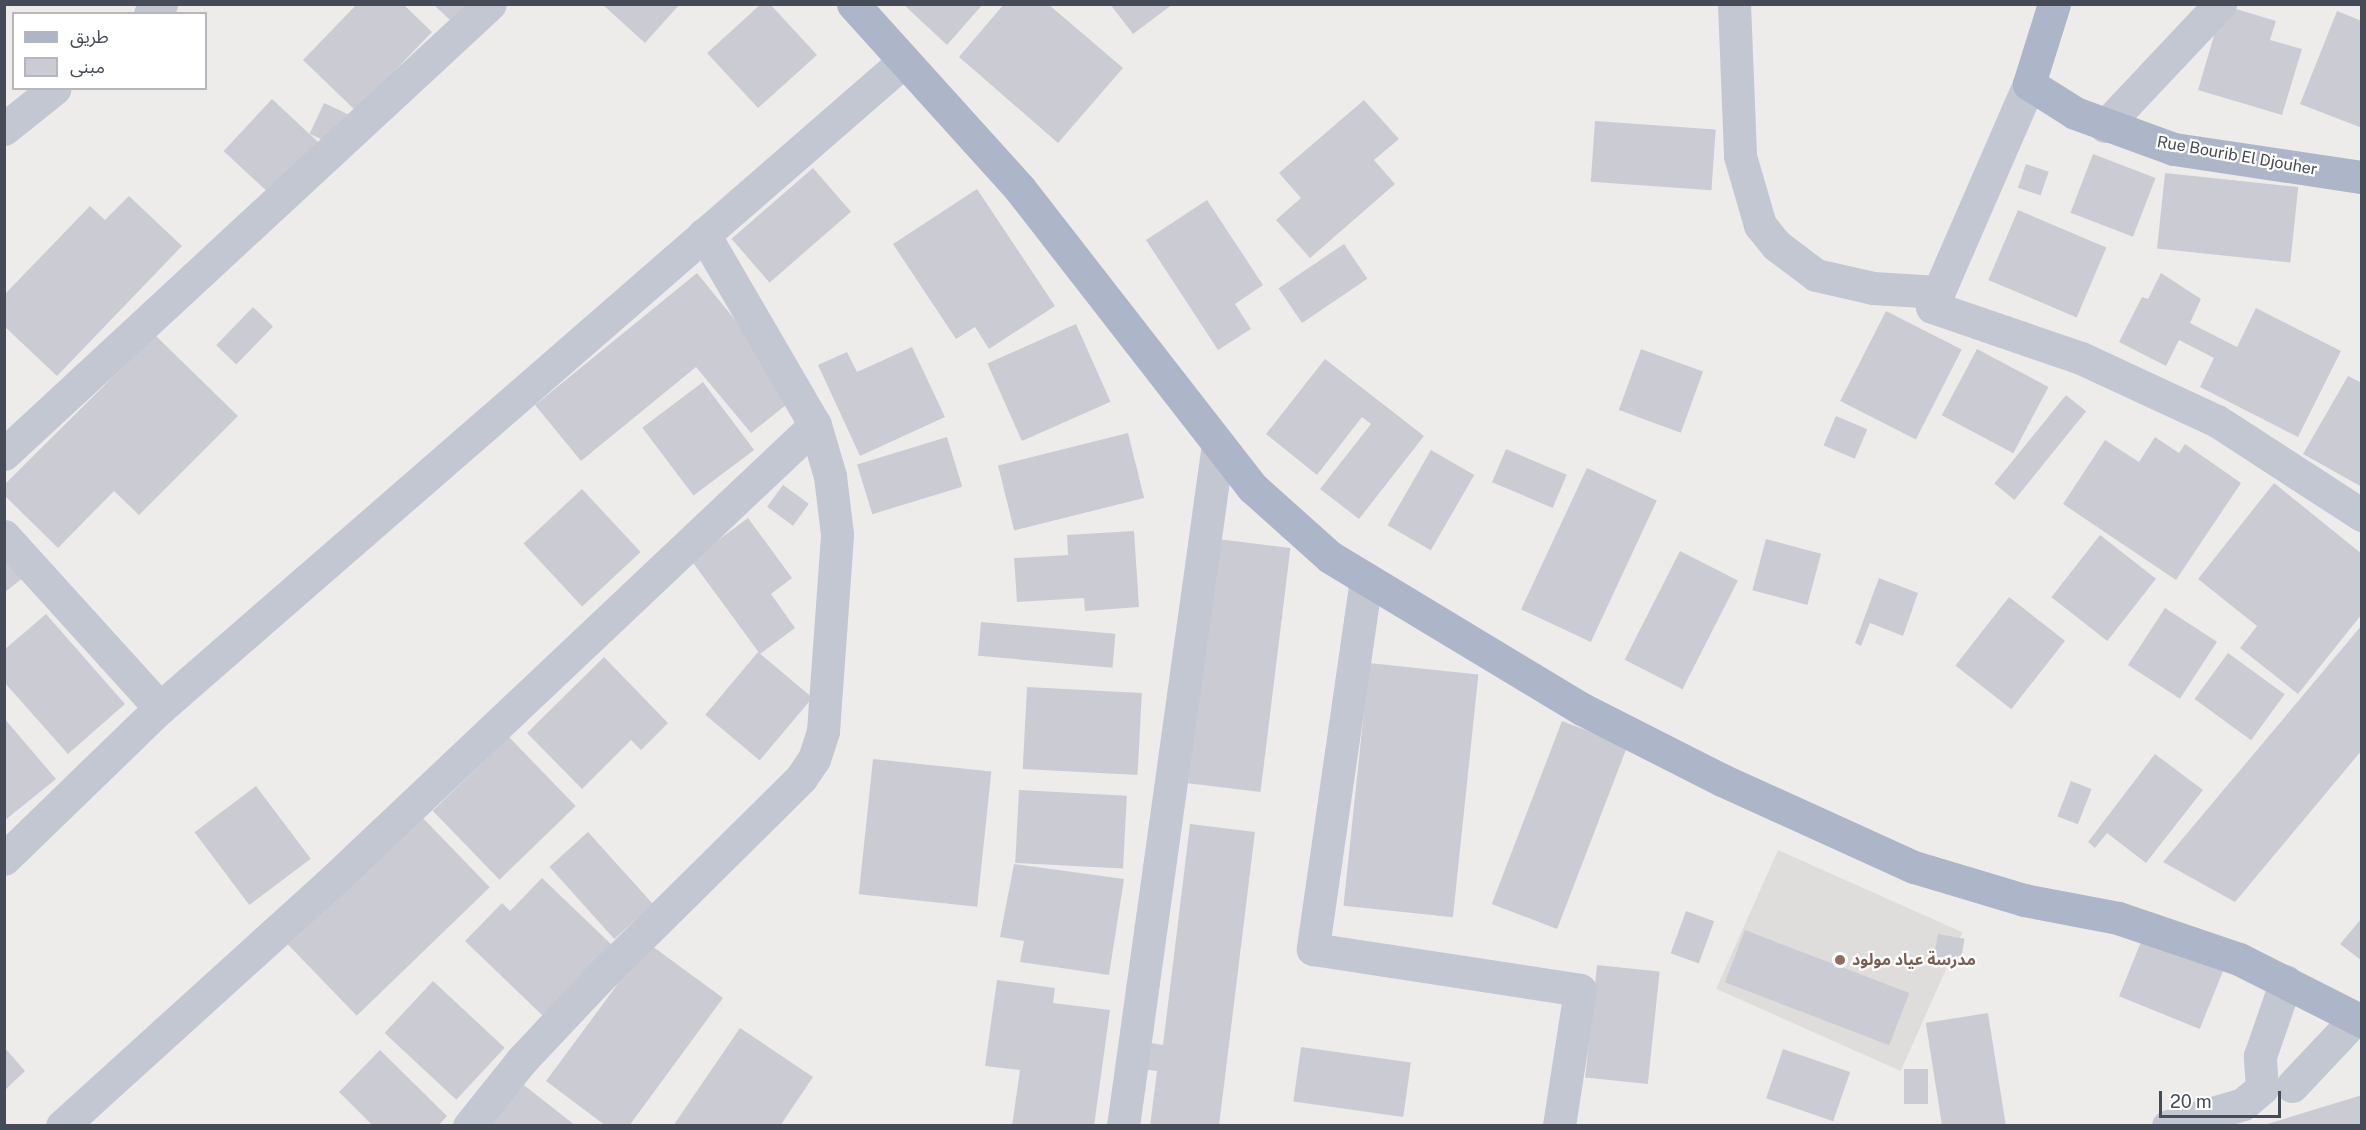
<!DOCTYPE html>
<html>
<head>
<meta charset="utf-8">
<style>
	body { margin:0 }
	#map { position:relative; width:2366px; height:1130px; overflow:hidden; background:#eeeceb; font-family:"Public Sans","Noto Sans Arabic",sans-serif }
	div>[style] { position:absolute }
	.education>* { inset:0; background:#dfdddc; transform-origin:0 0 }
	.building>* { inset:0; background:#cbccd3; transform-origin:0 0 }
	.minor>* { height:33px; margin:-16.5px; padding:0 16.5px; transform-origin:16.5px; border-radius:16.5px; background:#c2c7d2 }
	.major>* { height:33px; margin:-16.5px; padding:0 16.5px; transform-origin:16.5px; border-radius:16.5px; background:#adb5c9 }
	.dots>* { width:16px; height:16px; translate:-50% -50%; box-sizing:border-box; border:3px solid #fff; border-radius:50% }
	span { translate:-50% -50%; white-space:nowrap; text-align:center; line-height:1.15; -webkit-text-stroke:4.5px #fff; paint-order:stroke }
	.street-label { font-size:16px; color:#454b57 }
	.education-label { font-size:16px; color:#785e54; font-weight:700 }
	.left { translate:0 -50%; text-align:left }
	.frame { position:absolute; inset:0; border:6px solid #454b57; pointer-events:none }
	.legend { position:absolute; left:12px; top:12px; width:195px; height:78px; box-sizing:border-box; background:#fff; border:2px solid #b5b7bc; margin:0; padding:8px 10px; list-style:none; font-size:18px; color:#454b57 }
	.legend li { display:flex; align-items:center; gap:12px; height:30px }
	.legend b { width:30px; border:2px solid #b5b7bc }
	.scale { position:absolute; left:2159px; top:1091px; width:122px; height:27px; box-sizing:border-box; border:3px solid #454b57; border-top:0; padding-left:8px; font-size:18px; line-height:21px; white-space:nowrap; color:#454b57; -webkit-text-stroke:4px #fff; paint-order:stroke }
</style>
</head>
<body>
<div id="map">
	<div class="education">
		<div style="left:1778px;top:850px;width:202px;height:152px;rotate:24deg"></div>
	</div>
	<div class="building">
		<div style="clip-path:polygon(357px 4px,403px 4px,432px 32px,356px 111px,303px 60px)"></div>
		<div style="clip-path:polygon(433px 4px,467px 4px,451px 21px)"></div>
		<div style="clip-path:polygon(602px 4px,680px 4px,645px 43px)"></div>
		<div style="clip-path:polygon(761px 4px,770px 4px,817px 55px,758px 108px,707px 53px)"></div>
		<div style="clip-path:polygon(903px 4px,983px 4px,947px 45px)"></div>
		<div style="clip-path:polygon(1004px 4px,1048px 4px,1123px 68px,1058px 143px,959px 57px)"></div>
		<div style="clip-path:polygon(1110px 4px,1173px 4px,1133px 34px)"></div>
		<div style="clip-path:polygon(2223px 5px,2276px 21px,2270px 40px,2302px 49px,2282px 115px,2198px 90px)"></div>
		<div style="clip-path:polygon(2337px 11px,2362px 21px,2362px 128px,2300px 104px)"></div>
		<div style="left:272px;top:99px;width:71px;height:71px;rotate:43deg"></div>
		<div style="clip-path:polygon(1364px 100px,1399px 139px,1374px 160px,1395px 184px,1310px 258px,1276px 220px,1301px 198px,1279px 173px)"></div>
		<div style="left:324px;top:103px;width:29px;height:34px;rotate:25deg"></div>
		<div style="left:1595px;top:121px;width:121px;height:61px;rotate:4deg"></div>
		<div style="left:2093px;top:154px;width:67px;height:63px;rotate:21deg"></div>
		<div style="left:2026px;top:164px;width:24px;height:25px;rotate:19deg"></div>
		<div style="left:813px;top:168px;width:58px;height:108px;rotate:49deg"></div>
		<div style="left:2165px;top:173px;width:134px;height:76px;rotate:6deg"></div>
		<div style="clip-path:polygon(977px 189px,1055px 306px,989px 349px,975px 327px,956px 339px,893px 244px)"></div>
		<div style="clip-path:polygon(129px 196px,182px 246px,57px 376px,4px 326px,4px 295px,90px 206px,105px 220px)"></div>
		<div style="clip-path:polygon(1207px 200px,1263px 285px,1235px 304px,1251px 329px,1218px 350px,1146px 240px)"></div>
		<div style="left:2018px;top:210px;width:96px;height:76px;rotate:23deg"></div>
		<div style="left:1344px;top:244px;width:42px;height:79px;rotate:56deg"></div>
		<div style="clip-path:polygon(697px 273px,797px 396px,751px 433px,696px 367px,581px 461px,535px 405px)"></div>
		<div style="clip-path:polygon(2161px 273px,2201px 299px,2190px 323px,2237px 347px,2256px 308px,2341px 351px,2298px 437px,2200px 387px,2214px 358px,2179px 340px,2166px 366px,2119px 342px,2142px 297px,2148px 299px)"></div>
		<div style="left:253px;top:307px;width:28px;height:53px;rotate:44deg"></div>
		<div style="left:1886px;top:311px;width:85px;height:101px;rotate:27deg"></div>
		<div style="left:1076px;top:324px;width:85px;height:97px;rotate:66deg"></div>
		<div style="clip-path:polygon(155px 335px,238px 416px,139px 515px,114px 491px,58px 548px,4px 495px,4px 485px)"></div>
		<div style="clip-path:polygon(912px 347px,945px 417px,860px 456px,818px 365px,847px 352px,857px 372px)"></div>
		<div style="left:1641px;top:349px;width:66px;height:65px;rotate:20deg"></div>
		<div style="left:1977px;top:349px;width:81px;height:75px;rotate:28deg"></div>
		<div style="clip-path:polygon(1325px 359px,1424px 436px,1359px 519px,1320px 489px,1371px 424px,1362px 417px,1317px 475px,1266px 434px)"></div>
		<div style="clip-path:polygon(2348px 376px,2362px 383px,2362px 487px,2303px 454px)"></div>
		<div style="left:703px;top:382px;width:85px;height:76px;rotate:53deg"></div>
		<div style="left:2066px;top:395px;width:26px;height:114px;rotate:39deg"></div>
		<div style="left:1836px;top:416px;width:34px;height:32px;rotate:23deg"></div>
		<div style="left:1128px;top:433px;width:67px;height:134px;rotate:76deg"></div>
		<div style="left:947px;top:437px;width:52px;height:94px;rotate:73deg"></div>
		<div style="clip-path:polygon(2155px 437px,2179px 453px,2185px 444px,2241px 483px,2176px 580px,2063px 504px,2105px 440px,2139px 462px)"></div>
		<div style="left:1506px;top:449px;width:66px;height:36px;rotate:23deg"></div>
		<div style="left:1431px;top:450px;width:50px;height:87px;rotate:30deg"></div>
		<div style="left:1587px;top:468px;width:77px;height:156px;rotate:25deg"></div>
		<div style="clip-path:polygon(2274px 483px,2362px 554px,2362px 614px,2298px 694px,2240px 648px,2257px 626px,2198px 579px)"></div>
		<div style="left:783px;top:485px;width:32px;height:27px;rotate:36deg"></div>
		<div style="left:582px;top:489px;width:86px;height:80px;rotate:47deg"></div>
		<div style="clip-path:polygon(748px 518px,792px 578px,771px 594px,795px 628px,760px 654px,691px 560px)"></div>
		<div style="clip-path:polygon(1134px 531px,1139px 607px,1085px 611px,1084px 598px,1017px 602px,1014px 558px,1068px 555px,1067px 535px)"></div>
		<div style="left:2100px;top:535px;width:71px;height:79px;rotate:38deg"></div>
		<div style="left:1218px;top:539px;width:73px;height:246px;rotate:7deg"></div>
		<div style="left:1766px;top:539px;width:57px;height:53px;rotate:15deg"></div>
		<div style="left:1680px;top:551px;width:65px;height:122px;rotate:27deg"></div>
		<div style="clip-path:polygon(4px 552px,25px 576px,4px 593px)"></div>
		<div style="clip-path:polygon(1879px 578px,1918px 593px,1903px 636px,1870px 623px,1861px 646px,1855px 643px)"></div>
		<div style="left:2009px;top:597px;width:71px;height:87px;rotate:38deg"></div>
		<div style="left:2165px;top:608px;width:62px;height:68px;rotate:33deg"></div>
		<div style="clip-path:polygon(46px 614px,125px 704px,68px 754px,4px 682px,4px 650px)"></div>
		<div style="left:981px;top:622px;width:135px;height:34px;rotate:5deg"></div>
		<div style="clip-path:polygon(2362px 625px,2362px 750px,2235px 902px,2163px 862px)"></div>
		<div style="left:758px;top:652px;width:71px;height:82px;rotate:40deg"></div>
		<div style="left:2228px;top:653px;width:70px;height:57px;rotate:36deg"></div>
		<div style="clip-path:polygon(604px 657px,668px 723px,641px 750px,631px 740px,582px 789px,527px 733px)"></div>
		<div style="left:1369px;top:663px;width:110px;height:244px;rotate:6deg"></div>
		<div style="left:1027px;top:687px;width:115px;height:82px;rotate:3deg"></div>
		<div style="clip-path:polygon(4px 718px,56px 779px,4px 821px)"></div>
		<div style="left:1562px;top:721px;width:70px;height:196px;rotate:21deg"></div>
		<div style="left:509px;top:737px;width:96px;height:106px;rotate:46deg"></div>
		<div style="clip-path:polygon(2155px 754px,2203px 790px,2146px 863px,2107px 833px,2095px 848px,2088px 842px)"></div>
		<div style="left:873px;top:759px;width:119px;height:136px;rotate:6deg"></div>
		<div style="left:2071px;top:781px;width:22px;height:38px;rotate:21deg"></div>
		<div style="left:256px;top:786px;width:91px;height:77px;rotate:53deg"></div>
		<div style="left:1019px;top:790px;width:108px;height:73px;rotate:3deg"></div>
		<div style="left:421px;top:816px;width:99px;height:185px;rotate:46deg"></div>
		<div style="clip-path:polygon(1190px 824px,1255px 832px,1219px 1126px,1150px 1126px,1157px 1071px,1141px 1069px,1145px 1042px,1163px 1045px)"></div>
		<div style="left:588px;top:832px;width:97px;height:52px;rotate:48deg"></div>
		<div style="clip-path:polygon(1014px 864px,1124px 879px,1109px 975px,1020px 962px,1024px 941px,1000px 937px)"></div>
		<div style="clip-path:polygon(542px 878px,613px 946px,544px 1017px,465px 941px,502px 903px,510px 911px)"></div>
		<div style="left:1686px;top:911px;width:30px;height:45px;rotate:20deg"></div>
		<div style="clip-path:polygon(2362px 918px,2362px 961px,2340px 944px)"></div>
		<div style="left:1745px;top:930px;width:176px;height:56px;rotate:21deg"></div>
		<div style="left:1938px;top:934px;width:27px;height:27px;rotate:10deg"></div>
		<div style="left:2143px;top:937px;width:87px;height:64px;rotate:22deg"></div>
		<div style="clip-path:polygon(648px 943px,723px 998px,629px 1126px,606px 1126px,546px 1081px)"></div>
		<div style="left:1597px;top:965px;width:63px;height:113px;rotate:6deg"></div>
		<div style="clip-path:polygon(997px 980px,1055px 988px,1053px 1003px,1110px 1010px,1094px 1126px,1012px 1126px,1020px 1070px,985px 1066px)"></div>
		<div style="left:433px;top:981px;width:98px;height:71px;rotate:43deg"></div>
		<div style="left:1988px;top:1013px;width:114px;height:63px;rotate:81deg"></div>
		<div style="clip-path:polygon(740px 1028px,813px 1077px,780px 1126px,673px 1126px)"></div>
		<div style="left:1301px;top:1047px;width:111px;height:55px;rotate:8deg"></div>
		<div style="clip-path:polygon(5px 1048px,25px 1071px,5px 1090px)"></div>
		<div style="left:1783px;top:1049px;width:71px;height:52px;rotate:19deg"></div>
		<div style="clip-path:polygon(380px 1050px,447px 1116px,438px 1126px,373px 1126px,339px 1092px)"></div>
		<div style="left:1928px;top:1069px;width:35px;height:24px;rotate:90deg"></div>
		<div style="clip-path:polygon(520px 1082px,576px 1126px,485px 1126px)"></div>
		<div style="clip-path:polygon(2362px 1095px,2362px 1126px,2264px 1126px,2264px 1125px)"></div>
	</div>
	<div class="minor">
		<div style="left:1734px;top:4px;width:152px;rotate:87.7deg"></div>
		<div style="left:1740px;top:156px;width:72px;rotate:73.8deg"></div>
		<div style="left:1760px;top:225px;width:26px;rotate:51deg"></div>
		<div style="left:1776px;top:245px;width:50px;rotate:36.9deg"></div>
		<div style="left:1816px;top:275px;width:58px;rotate:12.8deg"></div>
		<div style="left:1873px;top:288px;width:65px;rotate:3.5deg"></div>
		<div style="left:150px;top:14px;width:15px;rotate:-42deg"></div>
		<div style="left:2029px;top:84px;width:243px;rotate:113.5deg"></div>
		<div style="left:1932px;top:307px;width:157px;rotate:18.9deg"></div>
		<div style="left:2081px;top:358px;width:150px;rotate:24.9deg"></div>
		<div style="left:2217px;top:421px;width:173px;rotate:33deg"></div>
		<div style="left:2105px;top:126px;width:168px;rotate:-46.7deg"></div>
		<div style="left:4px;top:129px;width:65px;rotate:-38.8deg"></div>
		<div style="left:4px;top:454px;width:662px;rotate:-42.8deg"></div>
		<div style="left:4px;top:536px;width:232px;rotate:47.8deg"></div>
		<div style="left:1366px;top:579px;width:374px;rotate:98.2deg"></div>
		<div style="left:1313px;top:949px;width:270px;rotate:8.7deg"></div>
		<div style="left:1580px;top:990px;width:138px;rotate:98.8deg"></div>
		<div style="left:4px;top:859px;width:217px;rotate:-44.1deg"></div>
		<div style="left:160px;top:708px;width:986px;rotate:-41.01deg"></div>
		<div style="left:2292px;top:1086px;width:93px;rotate:-46.7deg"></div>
		<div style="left:62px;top:1126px;width:359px;rotate:-42.2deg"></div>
		<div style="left:328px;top:885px;width:670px;rotate:-43.37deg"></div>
		<div style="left:469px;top:1126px;width:83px;rotate:-51.3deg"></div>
		<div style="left:521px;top:1061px;width:111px;rotate:-46.8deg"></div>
		<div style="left:597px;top:980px;width:287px;rotate:-44.7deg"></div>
		<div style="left:801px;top:778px;width:23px;rotate:-56deg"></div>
		<div style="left:814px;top:759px;width:29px;rotate:-72deg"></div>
		<div style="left:823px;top:731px;width:197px;rotate:-85.9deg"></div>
		<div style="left:837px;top:534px;width:58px;rotate:-96.9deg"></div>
		<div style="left:830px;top:476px;width:53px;rotate:-106.4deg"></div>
		<div style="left:815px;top:425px;width:221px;rotate:-120.2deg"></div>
		<div style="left:1123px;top:1126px;width:689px;rotate:-82.07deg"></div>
		<div style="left:2168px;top:1126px;width:78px;rotate:-16.3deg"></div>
		<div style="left:2243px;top:1104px;width:25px;rotate:-40deg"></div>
		<div style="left:2262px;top:1088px;width:32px;rotate:-94deg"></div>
		<div style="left:2260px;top:1056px;width:79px;rotate:-70.9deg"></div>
	</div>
	<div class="major">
		<div style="left:853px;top:4px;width:249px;rotate:47.9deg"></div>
		<div style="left:1020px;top:189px;width:379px;rotate:52.1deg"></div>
		<div style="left:1253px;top:488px;width:103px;rotate:41.9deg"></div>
		<div style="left:1330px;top:557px;width:294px;rotate:31.1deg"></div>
		<div style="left:1582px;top:709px;width:157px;rotate:26.9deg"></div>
		<div style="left:1722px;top:780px;width:211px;rotate:24.4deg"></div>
		<div style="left:1914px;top:867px;width:115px;rotate:16.7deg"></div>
		<div style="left:2024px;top:900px;width:96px;rotate:10.8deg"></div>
		<div style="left:2118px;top:918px;width:128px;rotate:18.7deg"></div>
		<div style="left:2239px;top:959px;width:138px;rotate:26.8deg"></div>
		<div style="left:2054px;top:4px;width:84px;rotate:107.4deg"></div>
		<div style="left:2029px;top:84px;width:54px;rotate:32.2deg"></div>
		<div style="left:2075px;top:113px;width:105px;rotate:20deg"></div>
		<div style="left:2174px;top:149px;width:190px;rotate:8.5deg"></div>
	</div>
	<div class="dots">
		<div style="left:1840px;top:960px;background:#8d6e63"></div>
	</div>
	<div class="street-label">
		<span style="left:2237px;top:156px;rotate:10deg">Rue Bourib El Djouher</span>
	</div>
	<div class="education-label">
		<span class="left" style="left:1852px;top:960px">مدرسة عياد مولود</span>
	</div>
	<div class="frame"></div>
	<ul class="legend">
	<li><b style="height:8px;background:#adb5c9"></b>طريق</li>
	<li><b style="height:16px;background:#cbccd3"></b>مبنى</li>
	</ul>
	<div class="scale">20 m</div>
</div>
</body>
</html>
